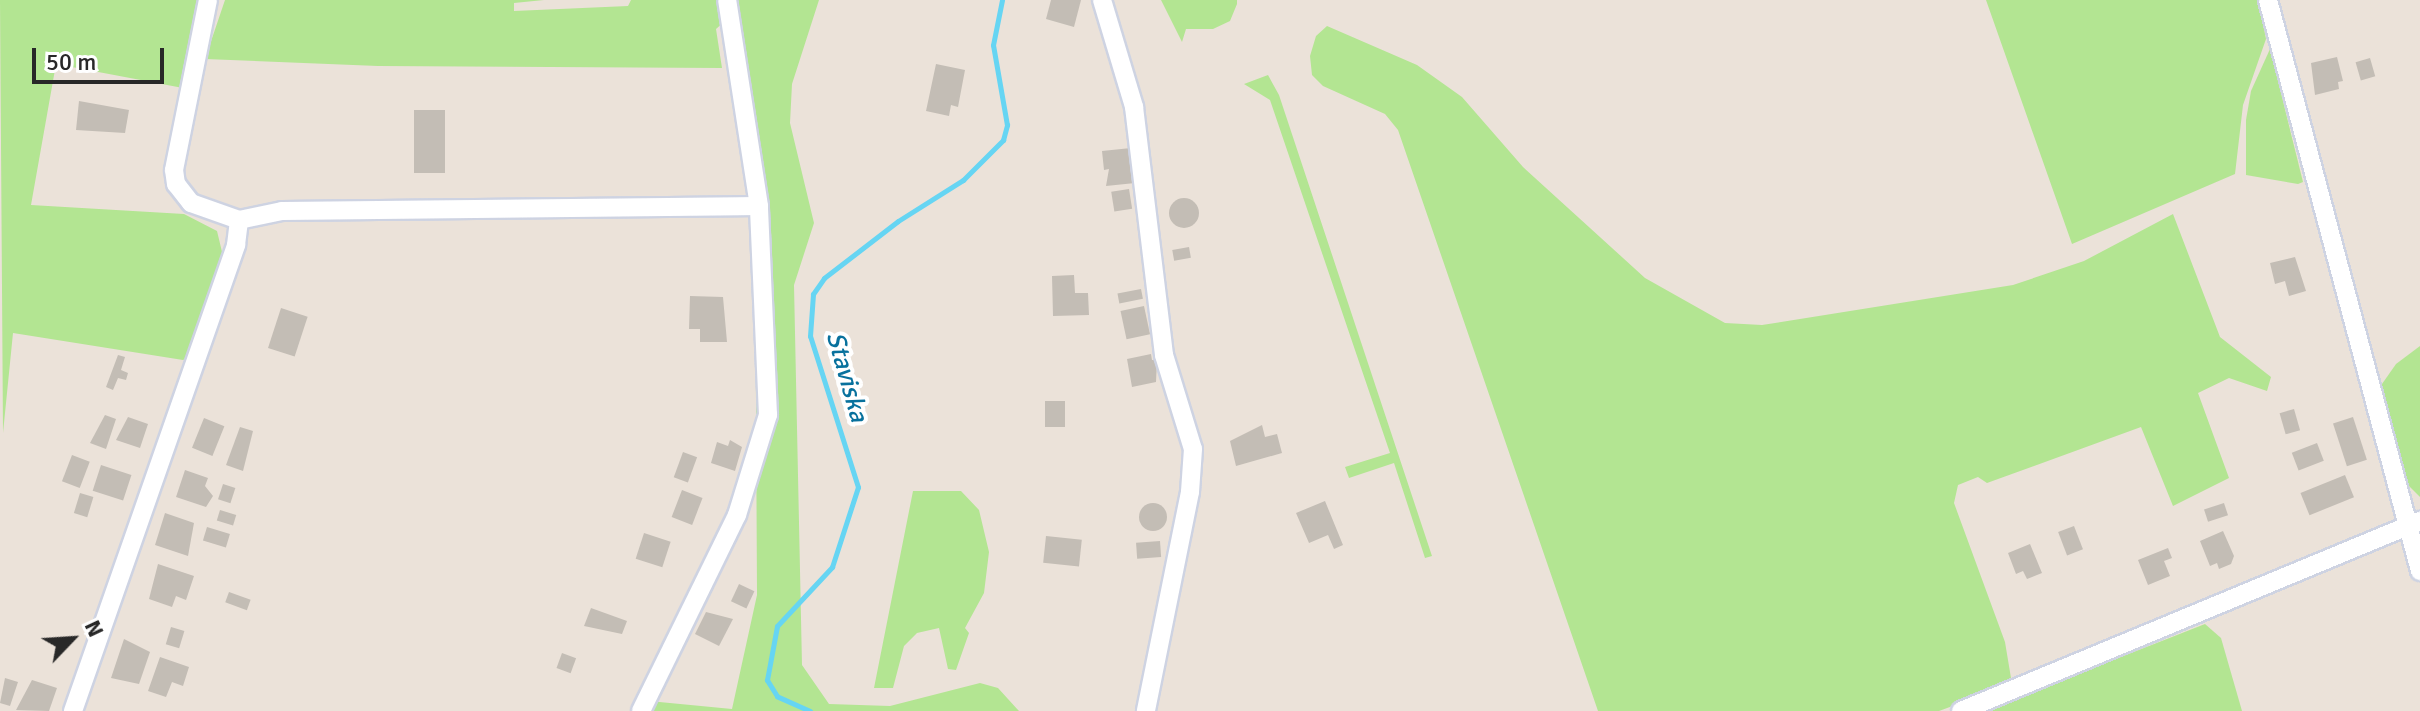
<!DOCTYPE html>
<html>
<head>
<meta charset="utf-8">
<style>
	body { margin:0 }
	#map { position:relative; width:2420px; height:711px; overflow:hidden; background:#ebe2d9; font-family:Signika,sans-serif }
	div>[style] { position:absolute }
	.green>* { inset:0; background:#b3e592 }
	.stream>* { height:5px; margin:-2.5px; padding:0 2.5px; transform-origin:2.5px; border-radius:2.5px; background:#66d5f3 }
	.building>* { inset:0; background:#c3bdb5; transform-origin:0 0 }
	.round { border-radius:50% }
	.roads { filter:drop-shadow(2px 0 #ced3e2) drop-shadow(-2px 0 #ced3e2) drop-shadow(0 2px #ced3e2) drop-shadow(0 -2px #ced3e2) }
	.minor>* { height:18px; margin:-9px; padding:0 9px; transform-origin:9px; border-radius:9px; background:#fff }
	span { translate:-50% -50%; white-space:nowrap; text-align:center; line-height:1.15; -webkit-text-stroke:8px #fff; paint-order:stroke }
	.water-label { font-size:26px; color:#08719d; font-style:italic }
	.north { position:absolute; left:32px; top:599px; width:80px; height:80px; -webkit-text-stroke:6px #fff; paint-order:stroke; rotate:65deg; font-size:22px; font-weight:700; line-height:32px; text-align:center; color:#282828 }
	.north::after { content:''; display:block; margin:auto; width:28px; height:36px; background:#282828; clip-path:polygon(50% 0,100% 100%,50% 72%,0 100%) }
	.scale { position:absolute; left:32px; top:48px; width:132px; height:36px; box-sizing:border-box; border:4px solid #282828; border-top:0; padding-left:10px; font-size:24px; line-height:28px; white-space:nowrap; color:#282828; -webkit-text-stroke:6px #fff; paint-order:stroke }
</style>
</head>
<body>
<div id="map">
	<div class="green">
		<div style="clip-path:polygon(0 0,202px 0,183px 88px,56px 64px,31px 205px,184px 214px,217px 231px,223px 256px,189px 357px,183px 360px,13px 333px,3px 433px)"></div>
		<div style="clip-path:polygon(225px 0,544px 0,514px 3px,514px 11px,628px 6px,631px 0,719px 0,725px 21px,716px 29px,722px 68px,378px 66px,205px 59px)"></div>
		<div style="clip-path:polygon(733px 0,819px 0,792px 84px,790px 123px,814px 223px,794px 285px,802px 665px,829px 704px,890px 706px,980px 683px,998px 688px,1019px 711px,645px 711px,649px 701px,732px 709px,757px 595px,755px 212px)"></div>
		<div style="clip-path:polygon(1161px 0,1237px 0,1237px 4px,1230px 21px,1213px 29px,1186px 29px,1182px 42px)"></div>
		<div style="clip-path:polygon(1986px 0,2258px 0,2266px 39px,2243px 105px,2235px 174px,2072px 244px)"></div>
		<div style="clip-path:polygon(1327px 26px,1417px 65px,1462px 97px,1523px 167px,1645px 278px,1725px 323px,1762px 325px,2013px 285px,2084px 261px,2173px 214px,2220px 337px,2271px 377px,2267px 391px,2229px 378px,2198px 393px,2229px 478px,2173px 506px,2141px 427px,1987px 483px,1978px 477px,1958px 485px,1954px 503px,2005px 642px,2012px 684px,1939px 711px,1598px 711px,1398px 130px,1385px 114px,1323px 86px,1312px 75px,1310px 56px,1316px 36px)"></div>
		<div style="clip-path:polygon(2270px 49px,2303px 182px,2298px 184px,2246px 175px,2246px 120px,2251px 91px)"></div>
		<div style="clip-path:polygon(1268px 75px,1279px 95px,1432px 556px,1425px 558px,1394px 463px,1349px 478px,1345px 467px,1390px 453px,1270px 100px,1244px 84px)"></div>
		<div style="clip-path:polygon(2420px 346px,2420px 497px,2399px 476px,2375px 394px,2396px 364px)"></div>
		<div style="clip-path:polygon(913px 491px,961px 491px,979px 510px,989px 552px,984px 593px,965px 628px,969px 633px,956px 670px,948px 669px,939px 628px,917px 633px,904px 646px,893px 688px,874px 688px)"></div>
		<div style="clip-path:polygon(2205px 624px,2221px 638px,2242px 711px,1984px 711px)"></div>
	</div>
	<div class="stream">
		<div style="left:810px;top:711px;width:36px;rotate:-156deg"></div>
		<div style="left:777px;top:696px;width:19px;rotate:-122deg"></div>
		<div style="left:767px;top:680px;width:55px;rotate:-79.5deg"></div>
		<div style="left:777px;top:626px;width:81px;rotate:-47deg"></div>
		<div style="left:832px;top:567px;width:84px;rotate:-72deg"></div>
		<div style="left:858px;top:487px;width:158px;rotate:-107.6deg"></div>
		<div style="left:810px;top:336px;width:42px;rotate:-85.9deg"></div>
		<div style="left:813px;top:294px;width:19px;rotate:-55deg"></div>
		<div style="left:824px;top:278px;width:93px;rotate:-37.6deg"></div>
		<div style="left:898px;top:221px;width:77px;rotate:-32.2deg"></div>
		<div style="left:963px;top:180px;width:57px;rotate:-45deg"></div>
		<div style="left:1003px;top:140px;width:16px;rotate:-75deg"></div>
		<div style="left:1007px;top:125px;width:81px;rotate:-99.9deg"></div>
		<div style="left:993px;top:45px;width:46px;rotate:-78.7deg"></div>
	</div>
	<div class="building">
		<div style="clip-path:polygon(1051px 0,1081px 0,1074px 27px,1046px 19px)"></div>
		<div style="clip-path:polygon(2337px 57px,2343px 81px,2338px 82px,2339px 89px,2315px 95px,2311px 63px)"></div>
		<div style="left:2370px;top:58px;width:19px;height:15px;rotate:74deg"></div>
		<div style="clip-path:polygon(936px 64px,965px 70px,958px 107px,951px 105px,949px 116px,926px 111px)"></div>
		<div style="clip-path:polygon(79px 101px,129px 110px,125px 133px,76px 130px)"></div>
		<div style="left:414px;top:110px;width:31px;height:63px"></div>
		<div style="clip-path:polygon(1131px 148px,1135px 183px,1106px 186px,1109px 169px,1104px 170px,1102px 151px)"></div>
		<div style="left:1129px;top:189px;width:20px;height:18px;rotate:81deg"></div>
		<div class="round" style="left:1169px;top:198px;width:30px;height:30px"></div>
		<div style="left:1189px;top:247px;width:11px;height:17px;rotate:80deg"></div>
		<div style="clip-path:polygon(2295px 257px,2306px 291px,2289px 296px,2285px 281px,2275px 284px,2270px 263px)"></div>
		<div style="clip-path:polygon(1074px 275px,1075px 293px,1088px 293px,1089px 315px,1053px 316px,1052px 276px)"></div>
		<div style="left:1141px;top:289px;width:10px;height:24px;rotate:79deg"></div>
		<div style="clip-path:polygon(690px 296px,723px 297px,727px 342px,700px 342px,700px 329px,689px 329px)"></div>
		<div style="left:1144px;top:306px;width:29px;height:24px;rotate:78deg"></div>
		<div style="left:281px;top:308px;width:28px;height:42px;rotate:18deg"></div>
		<div style="clip-path:polygon(1151px 354px,1152px 360px,1157px 360px,1156px 382px,1132px 387px,1127px 359px)"></div>
		<div style="clip-path:polygon(118px 355px,125px 357px,121px 370px,128px 373px,126px 380px,118px 378px,113px 390px,106px 387px)"></div>
		<div style="left:1045px;top:401px;width:20px;height:26px"></div>
		<div style="left:2294px;top:409px;width:22px;height:15px;rotate:74deg"></div>
		<div style="clip-path:polygon(105px 415px,116px 419px,106px 449px,90px 443px)"></div>
		<div style="clip-path:polygon(128px 417px,148px 424px,140px 448px,116px 440px)"></div>
		<div style="left:2353px;top:417px;width:45px;height:21px;rotate:72deg"></div>
		<div style="left:204px;top:418px;width:22px;height:32px;rotate:22deg"></div>
		<div style="clip-path:polygon(1262px 425px,1265px 437px,1277px 434px,1282px 453px,1236px 466px,1230px 441px)"></div>
		<div style="clip-path:polygon(240px 427px,253px 431px,243px 471px,226px 465px)"></div>
		<div style="clip-path:polygon(730px 440px,742px 447px,735px 471px,711px 463px,717px 442px,728px 446px)"></div>
		<div style="left:2317px;top:443px;width:19px;height:27px;rotate:69deg"></div>
		<div style="left:683px;top:452px;width:15px;height:27px;rotate:20deg"></div>
		<div style="left:72px;top:455px;width:19px;height:28px;rotate:21deg"></div>
		<div style="left:101px;top:465px;width:32px;height:27px;rotate:18deg"></div>
		<div style="clip-path:polygon(185px 470px,208px 478px,205px 486px,213px 496px,206px 507px,176px 497px)"></div>
		<div style="left:2345px;top:475px;width:24px;height:48px;rotate:68deg"></div>
		<div style="left:223px;top:484px;width:13px;height:16px;rotate:18deg"></div>
		<div style="left:682px;top:490px;width:22px;height:29px;rotate:21deg"></div>
		<div style="left:80px;top:493px;width:14px;height:21px;rotate:17deg"></div>
		<div style="clip-path:polygon(1325px 501px,1343px 545px,1334px 549px,1328px 535px,1309px 543px,1296px 513px)"></div>
		<div class="round" style="left:1139px;top:503px;width:28px;height:28px"></div>
		<div style="left:2224px;top:503px;width:13px;height:21px;rotate:72deg"></div>
		<div style="left:220px;top:510px;width:17px;height:11px;rotate:17deg"></div>
		<div style="clip-path:polygon(165px 513px,194px 523px,188px 556px,155px 545px)"></div>
		<div style="left:2074px;top:526px;width:25px;height:17px;rotate:69deg"></div>
		<div style="left:207px;top:527px;width:24px;height:14px;rotate:17deg"></div>
		<div style="clip-path:polygon(2223px 531px,2234px 556px,2231px 564px,2219px 569px,2217px 563px,2210px 566px,2200px 541px)"></div>
		<div style="left:644px;top:533px;width:28px;height:27px;rotate:18deg"></div>
		<div style="left:1046px;top:536px;width:36px;height:27px;rotate:6deg"></div>
		<div style="left:1160px;top:541px;width:16px;height:24px;rotate:86deg"></div>
		<div style="clip-path:polygon(2030px 544px,2042px 573px,2027px 579px,2023px 571px,2016px 574px,2008px 553px)"></div>
		<div style="clip-path:polygon(2168px 548px,2172px 558px,2164px 561px,2170px 576px,2148px 585px,2138px 560px)"></div>
		<div style="clip-path:polygon(158px 564px,194px 576px,186px 600px,176px 596px,172px 607px,149px 599px)"></div>
		<div style="left:739px;top:584px;width:17px;height:19px;rotate:25deg"></div>
		<div style="left:229px;top:592px;width:23px;height:11px;rotate:20deg"></div>
		<div style="clip-path:polygon(591px 608px,627px 621px,622px 634px,584px 626px)"></div>
		<div style="clip-path:polygon(706px 612px,733px 619px,719px 646px,695px 634px)"></div>
		<div style="left:171px;top:627px;width:14px;height:18px;rotate:17deg"></div>
		<div style="clip-path:polygon(124px 639px,150px 652px,139px 684px,111px 678px)"></div>
		<div style="left:562px;top:653px;width:15px;height:16px;rotate:20deg"></div>
		<div style="clip-path:polygon(160px 657px,189px 667px,183px 686px,172px 682px,166px 697px,148px 691px)"></div>
		<div style="clip-path:polygon(5px 678px,18px 682px,10px 706px,0 703px)"></div>
		<div style="clip-path:polygon(32px 680px,57px 688px,49px 711px,16px 710px)"></div>
	</div>
	<div class="roads">
		<div class="minor">
			<div style="left:1102px;top:0;width:112px;rotate:73.3deg"></div>
			<div style="left:1134px;top:107px;width:250px;rotate:83.1deg"></div>
			<div style="left:1164px;top:355px;width:98px;rotate:72.9deg"></div>
			<div style="left:1193px;top:449px;width:43px;rotate:94deg"></div>
			<div style="left:1190px;top:492px;width:223px;rotate:101.4deg"></div>
			<div style="left:2268px;top:0;width:591px;rotate:75.09deg"></div>
			<div style="left:239px;top:220px;width:44px;rotate:-11.8deg"></div>
			<div style="left:282px;top:211px;width:477px;rotate:-0.6deg"></div>
			<div style="left:73px;top:711px;width:494px;rotate:-70.7deg"></div>
			<div style="left:236px;top:245px;width:25px;rotate:-83deg"></div>
			<div style="left:239px;top:220px;width:51px;rotate:-160.5deg"></div>
			<div style="left:191px;top:203px;width:24px;rotate:-128deg"></div>
			<div style="left:176px;top:184px;width:14px;rotate:-98deg"></div>
			<div style="left:174px;top:170px;width:173px;rotate:-78.7deg"></div>
			<div style="left:641px;top:711px;width:218px;rotate:-63.9deg"></div>
			<div style="left:737px;top:515px;width:105px;rotate:-72.8deg"></div>
			<div style="left:768px;top:415px;width:209px;rotate:-92.5deg"></div>
			<div style="left:759px;top:206px;width:208px;rotate:-98.8deg"></div>
			<div style="left:1961px;top:711px;width:497px;rotate:-22.5deg"></div>
		</div>
	</div>
	<div class="water-label">
		<span style="left:846px;top:377px;rotate:74deg">Staviska</span>
	</div>
	<div class="north">N</div>
	<div class="scale">50 m</div>
</div>
</body>
</html>
